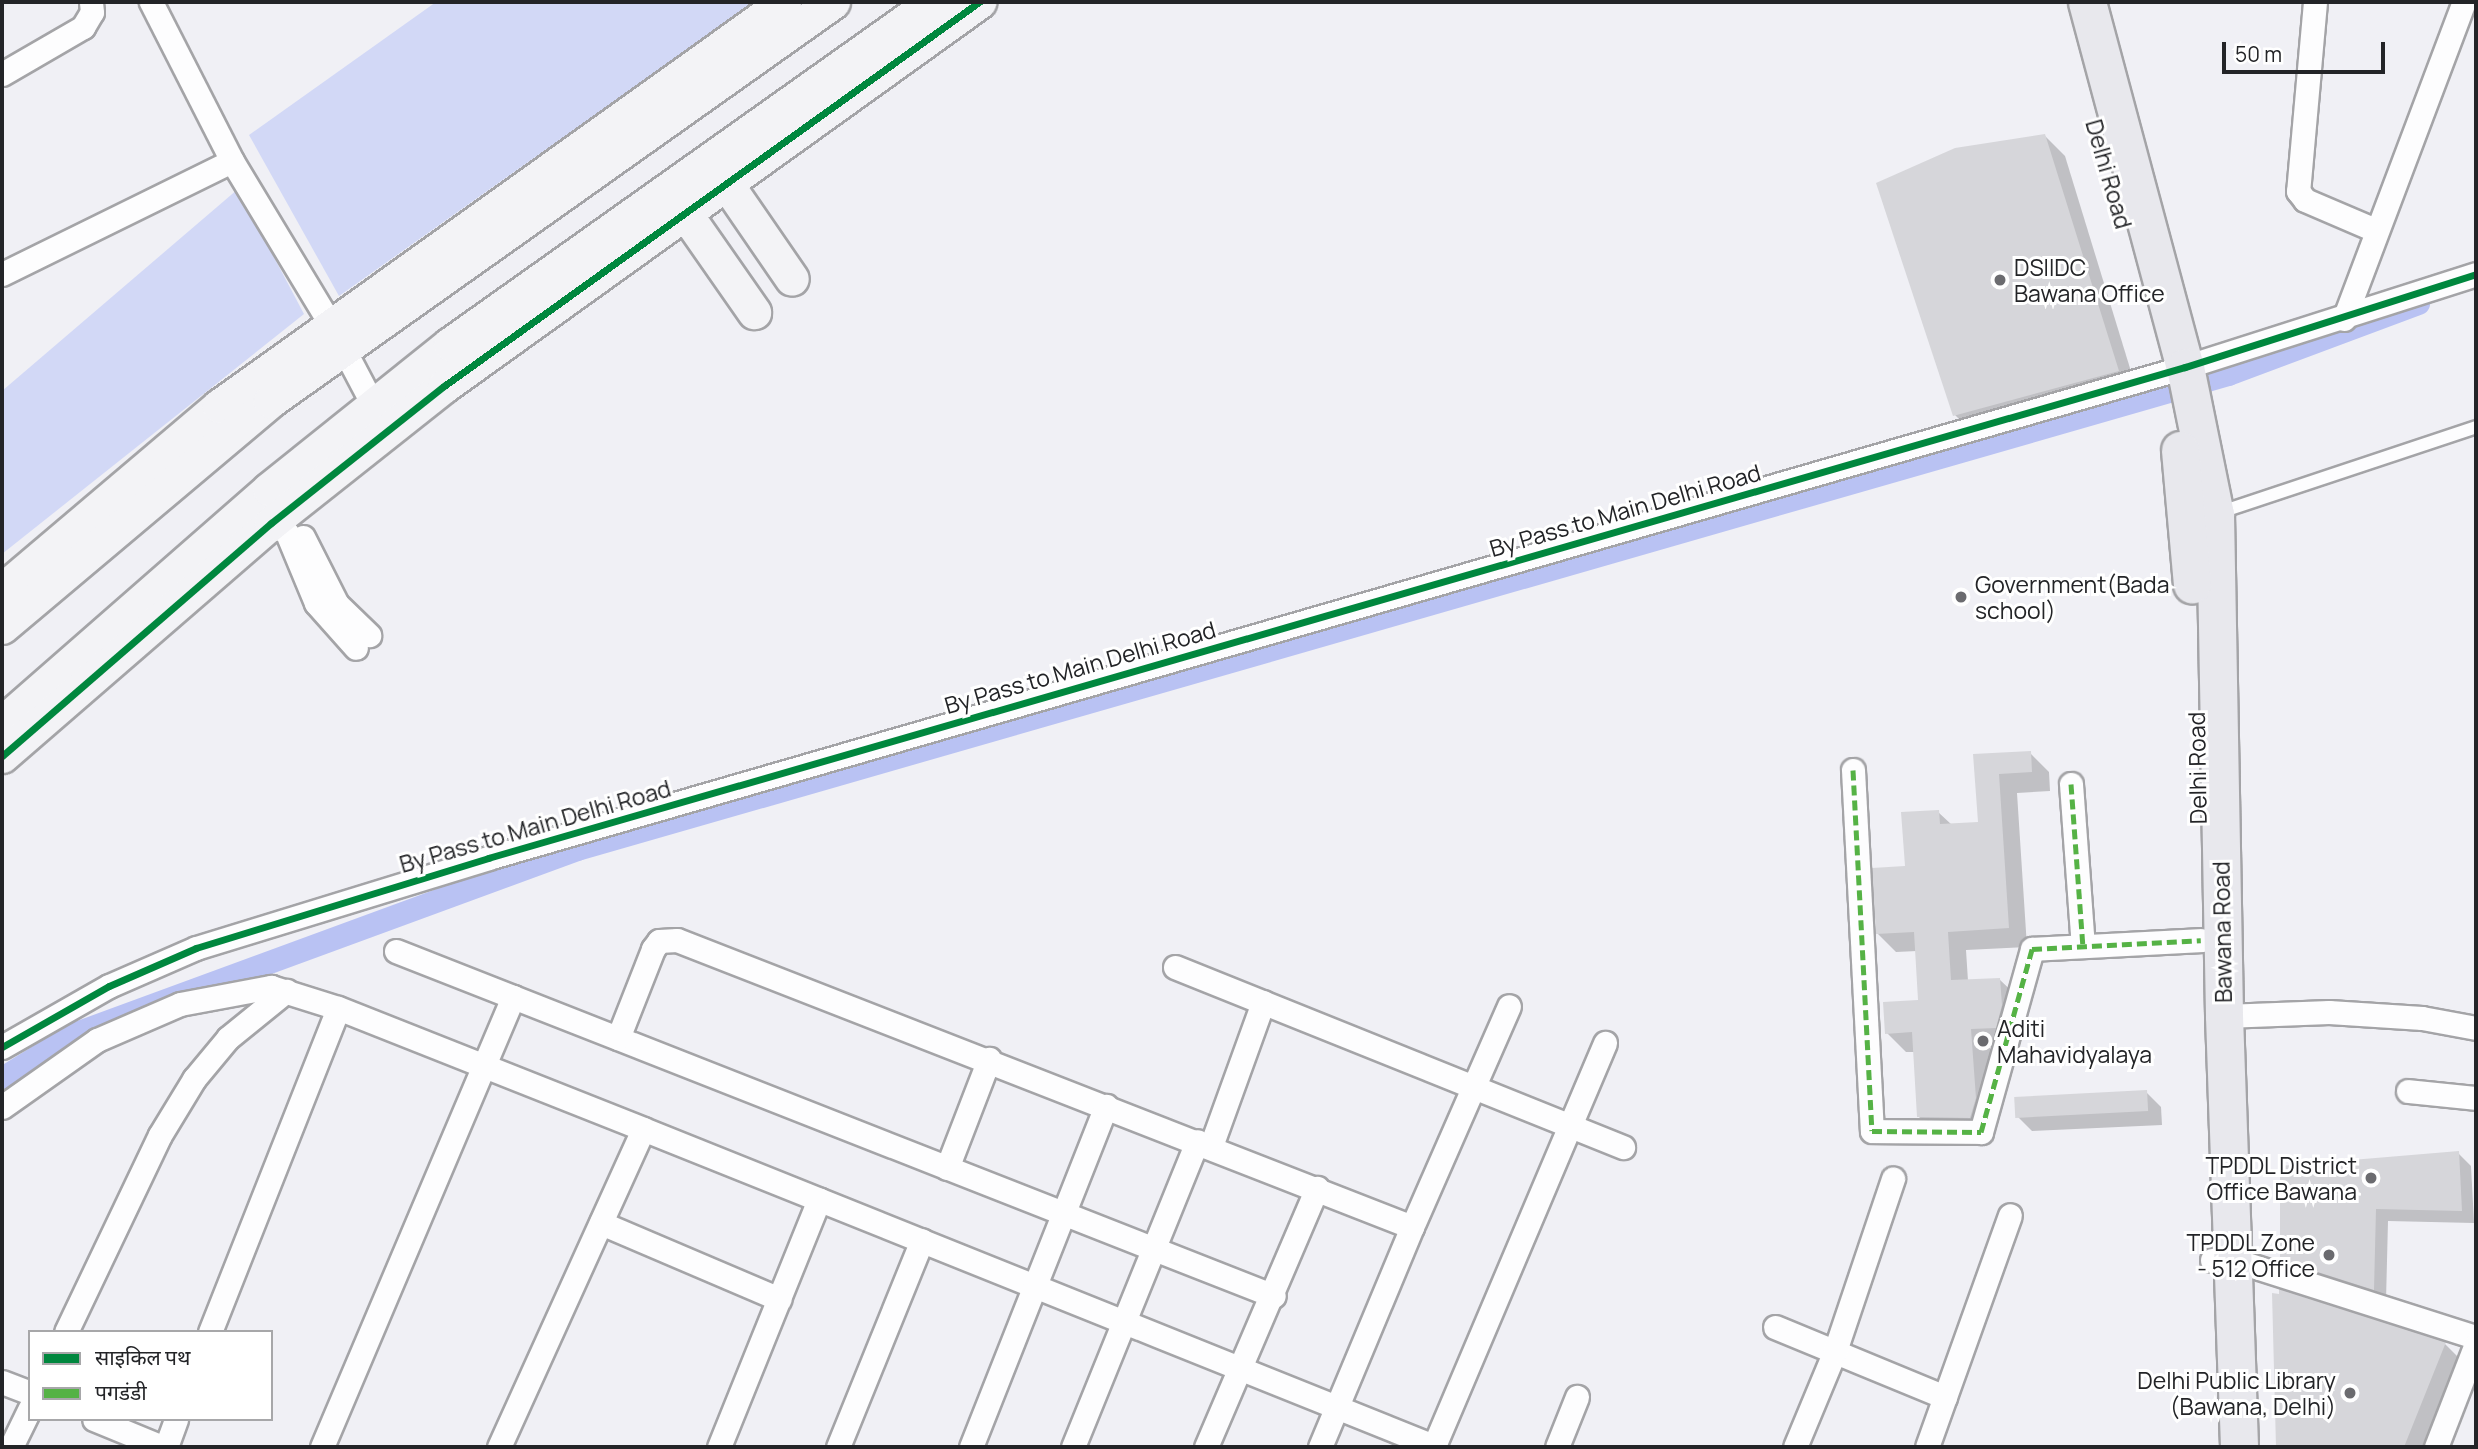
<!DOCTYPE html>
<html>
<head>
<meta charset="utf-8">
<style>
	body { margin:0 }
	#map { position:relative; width:2478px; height:1449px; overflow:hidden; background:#f0f0f5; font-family:Manrope,"Noto Sans Devanagari",sans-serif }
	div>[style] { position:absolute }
	.green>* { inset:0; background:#d2d8f6 }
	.shadow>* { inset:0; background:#0003 }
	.canal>* { height:23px; margin:-11.5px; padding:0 11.5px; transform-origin:11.5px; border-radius:11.5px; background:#b9c2f3 }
	.building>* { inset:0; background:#d6d6da; transform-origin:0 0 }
	.roads { filter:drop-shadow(2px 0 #a4a4a7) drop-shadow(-2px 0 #a4a4a7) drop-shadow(0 2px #a4a4a7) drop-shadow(0 -2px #a4a4a7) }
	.lane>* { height:12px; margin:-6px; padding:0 6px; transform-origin:6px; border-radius:6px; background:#fdfdfe }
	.street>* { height:23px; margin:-11.5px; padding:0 11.5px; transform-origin:11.5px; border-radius:11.5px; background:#fdfdfe }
	.secondary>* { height:33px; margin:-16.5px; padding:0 16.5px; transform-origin:16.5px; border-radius:16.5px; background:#f3f3f6 }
	.primary>* { height:37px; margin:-18.5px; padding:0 18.5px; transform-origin:18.5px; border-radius:18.5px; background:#e8e8ed }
	.quiet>* { height:5px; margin-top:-2.5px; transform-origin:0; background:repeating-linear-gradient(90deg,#55b245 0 10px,transparent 0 15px) }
	.cycleway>* { height:7px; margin:-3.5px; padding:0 3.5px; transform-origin:3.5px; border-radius:3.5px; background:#00873e }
	.dots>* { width:19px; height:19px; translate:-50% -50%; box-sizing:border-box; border:4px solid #fff; border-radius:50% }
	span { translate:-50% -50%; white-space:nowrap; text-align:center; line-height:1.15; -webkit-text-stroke:6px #fff; paint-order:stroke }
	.street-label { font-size:23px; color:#232427 }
	.poi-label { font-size:23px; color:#232427 }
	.left { translate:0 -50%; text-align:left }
	.right { translate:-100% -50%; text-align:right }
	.frame { position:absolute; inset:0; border:4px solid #232427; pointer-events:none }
	.legend { position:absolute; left:28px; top:1330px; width:245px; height:91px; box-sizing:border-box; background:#fff; border:2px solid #a7a7a9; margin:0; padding:9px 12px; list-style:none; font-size:21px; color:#232427 }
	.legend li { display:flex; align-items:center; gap:14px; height:35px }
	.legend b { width:35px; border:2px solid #a7a7a9 }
	.scale { position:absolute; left:2222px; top:42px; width:163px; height:32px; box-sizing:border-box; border:4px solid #232427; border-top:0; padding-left:9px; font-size:21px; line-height:24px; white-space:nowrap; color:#232427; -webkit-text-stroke:5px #fff; paint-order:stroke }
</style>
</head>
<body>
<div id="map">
	<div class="green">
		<div style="clip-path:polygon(436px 2px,754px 2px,339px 296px,249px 135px)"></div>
		<div style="clip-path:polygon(238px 189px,304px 314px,2px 554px,2px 391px)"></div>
	</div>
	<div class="shadow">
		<div style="clip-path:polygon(2045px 136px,2065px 156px,2137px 391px,1975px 435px,1955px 415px)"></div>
		<div style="clip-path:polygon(2030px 753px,2049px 772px,2050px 791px,2017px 793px,2027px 947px,1966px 950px,1968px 981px,1999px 979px,2019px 998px,2014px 1046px,1990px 1047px,1994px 1118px,1938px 1136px,1919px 1117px,1915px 1052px,1906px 1052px,1887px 1033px,1920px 1002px,1917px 951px,1896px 952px,1877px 933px,1938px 812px,1952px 825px,1979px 824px,1975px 756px)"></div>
		<div style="clip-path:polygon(2146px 1092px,2161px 1107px,2162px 1125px,2032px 1131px,2017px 1116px)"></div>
		<div style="clip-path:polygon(2458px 1153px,2471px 1166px,2474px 1223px,2388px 1221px,2386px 1301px,2295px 1272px,2282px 1259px)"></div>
		<div style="clip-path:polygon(2274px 1295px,2445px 1344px,2465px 1364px,2432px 1447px,2277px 1447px)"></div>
	</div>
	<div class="canal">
		<div style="left:2px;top:1078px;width:84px;rotate:-31.8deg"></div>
		<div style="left:73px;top:1034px;width:537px;rotate:-20.16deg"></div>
		<div style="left:577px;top:849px;width:1718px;rotate:-16.05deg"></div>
		<div style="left:2228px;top:374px;width:203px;rotate:-20.5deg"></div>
	</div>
	<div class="building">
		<div style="clip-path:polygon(2045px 134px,2119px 371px,1953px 416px,1876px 183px,1955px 148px)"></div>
		<div style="clip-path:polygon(2031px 751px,2032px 772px,1999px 774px,2009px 928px,1948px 932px,1951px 980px,2000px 978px,2002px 1005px,1996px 1028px,1971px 1029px,1976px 1098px,1970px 1118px,1917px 1117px,1912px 1032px,1885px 1034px,1883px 1002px,1918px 1000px,1914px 932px,1876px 934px,1872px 868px,1905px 866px,1901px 812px,1939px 810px,1940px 824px,1978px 822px,1973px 754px)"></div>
		<div style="left:2147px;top:1090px;width:21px;height:133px;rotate:87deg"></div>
		<div style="clip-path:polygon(2459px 1151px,2462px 1211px,2376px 1209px,2374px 1290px,2280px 1260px,2280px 1166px)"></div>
		<div style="clip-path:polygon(2279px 1289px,2446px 1342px,2404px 1447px,2276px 1447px,2272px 1293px,2279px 1294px)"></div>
	</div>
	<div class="roads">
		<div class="lane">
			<div style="left:2218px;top:513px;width:272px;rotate:-18.4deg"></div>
		</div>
		<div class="street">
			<div style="left:151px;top:2px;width:178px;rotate:63deg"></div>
			<div style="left:232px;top:161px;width:192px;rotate:58.9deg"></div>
			<div style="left:331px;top:325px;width:103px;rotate:62.2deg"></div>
			<div style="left:2315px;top:2px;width:190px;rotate:95.1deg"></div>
			<div style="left:2298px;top:191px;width:11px;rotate:52deg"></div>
			<div style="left:2305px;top:200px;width:76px;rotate:23.2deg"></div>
			<div style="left:2px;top:74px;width:94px;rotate:-30.1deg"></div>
			<div style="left:83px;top:27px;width:17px;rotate:-59deg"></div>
			<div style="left:92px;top:12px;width:10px;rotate:-96deg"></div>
			<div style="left:2px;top:274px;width:256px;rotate:-26.2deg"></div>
			<div style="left:2344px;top:319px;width:339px;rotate:-69.3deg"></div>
			<div style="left:263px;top:530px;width:19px;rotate:-6deg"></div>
			<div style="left:282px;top:528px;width:7px;rotate:45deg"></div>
			<div style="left:287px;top:533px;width:76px;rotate:67.5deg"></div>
			<div style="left:316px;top:603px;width:60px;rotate:48.4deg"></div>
			<div style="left:303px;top:537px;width:75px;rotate:63.1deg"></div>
			<div style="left:337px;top:604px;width:45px;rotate:44.1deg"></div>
			<div style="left:1853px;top:770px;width:361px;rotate:87deg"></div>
			<div style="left:1872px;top:1131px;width:109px;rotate:0.5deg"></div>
			<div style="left:1981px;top:1132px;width:190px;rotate:-74.4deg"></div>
			<div style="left:2032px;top:949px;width:169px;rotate:-3deg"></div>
			<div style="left:2071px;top:784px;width:162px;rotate:85.8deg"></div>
			<div style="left:396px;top:951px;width:943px;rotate:21.45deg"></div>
			<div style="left:1175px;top:967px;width:483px;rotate:21.9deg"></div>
			<div style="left:2224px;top:1016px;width:105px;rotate:-2.2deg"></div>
			<div style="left:2329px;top:1012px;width:93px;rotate:3.7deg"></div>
			<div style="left:2422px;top:1018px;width:55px;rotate:10.5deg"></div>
			<div style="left:618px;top:1038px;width:96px;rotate:-68.5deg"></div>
			<div style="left:653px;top:949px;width:10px;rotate:-53deg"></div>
			<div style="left:659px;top:941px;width:18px;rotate:-3deg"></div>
			<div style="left:677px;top:940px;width:789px;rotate:21.33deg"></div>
			<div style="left:1412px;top:1227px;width:241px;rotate:-66.3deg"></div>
			<div style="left:2px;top:1047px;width:123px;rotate:-29.7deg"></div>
			<div style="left:109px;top:986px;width:95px;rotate:-23.6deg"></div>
			<div style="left:196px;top:948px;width:306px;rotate:-17.1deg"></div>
			<div style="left:488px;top:858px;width:1767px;rotate:-16.14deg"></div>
			<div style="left:2185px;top:367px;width:305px;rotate:-17.7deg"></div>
			<div style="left:2408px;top:1091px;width:68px;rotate:5.9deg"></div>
			<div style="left:2px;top:1107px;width:116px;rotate:-35.2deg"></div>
			<div style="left:97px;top:1040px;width:90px;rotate:-23.4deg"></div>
			<div style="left:180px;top:1004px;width:93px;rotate:-10.6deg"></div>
			<div style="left:271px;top:987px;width:70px;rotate:17.4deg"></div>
			<div style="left:338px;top:1008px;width:328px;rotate:21.6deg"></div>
			<div style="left:1211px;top:1146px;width:153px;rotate:-70.1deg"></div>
			<div style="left:947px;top:1168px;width:117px;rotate:-68.9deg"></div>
			<div style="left:601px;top:1223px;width:194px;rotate:23.1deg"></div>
			<div style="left:2212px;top:1260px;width:22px"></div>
			<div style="left:2234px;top:1260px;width:254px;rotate:17.7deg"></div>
			<div style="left:1775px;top:1327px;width:184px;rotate:22.4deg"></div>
			<div style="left:66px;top:1332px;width:218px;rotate:-64.5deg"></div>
			<div style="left:160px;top:1135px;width:66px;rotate:-58.7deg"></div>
			<div style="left:194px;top:1079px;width:53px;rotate:-50.3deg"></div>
			<div style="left:228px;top:1038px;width:75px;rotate:-39deg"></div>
			<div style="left:210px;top:1332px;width:348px;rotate:-68.4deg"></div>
			<div style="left:2px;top:1382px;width:30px;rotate:21deg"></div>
			<div style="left:94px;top:1419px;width:74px;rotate:22.4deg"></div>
			<div style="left:1434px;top:1446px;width:438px;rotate:-67deg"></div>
			<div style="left:11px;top:1447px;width:43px;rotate:-64deg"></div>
			<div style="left:166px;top:1447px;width:30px;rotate:-70deg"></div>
			<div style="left:322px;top:1447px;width:489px;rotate:-67deg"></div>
			<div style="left:499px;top:1447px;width:349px;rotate:-65.6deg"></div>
			<div style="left:643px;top:1129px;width:854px;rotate:21.85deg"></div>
			<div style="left:719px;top:1447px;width:267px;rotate:-68deg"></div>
			<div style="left:838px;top:1447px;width:223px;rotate:-67.9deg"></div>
			<div style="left:971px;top:1447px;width:367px;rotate:-68.4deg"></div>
			<div style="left:1073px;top:1447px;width:330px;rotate:-67.9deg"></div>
			<div style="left:1206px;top:1447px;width:282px;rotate:-66.8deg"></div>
			<div style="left:1320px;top:1447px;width:238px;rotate:-67.3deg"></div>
			<div style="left:1557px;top:1447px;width:54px;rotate:-68.2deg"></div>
			<div style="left:1795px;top:1447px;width:104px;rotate:-67.4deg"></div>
			<div style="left:1835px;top:1351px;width:182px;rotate:-71.4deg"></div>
			<div style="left:1927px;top:1447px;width:246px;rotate:-70.3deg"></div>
			<div style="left:2436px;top:1447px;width:110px;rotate:-68.8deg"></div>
		</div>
		<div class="secondary">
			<div style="left:726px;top:183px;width:116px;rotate:55.5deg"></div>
			<div style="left:685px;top:213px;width:121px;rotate:55.1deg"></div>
			<div style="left:2px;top:590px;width:285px;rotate:-40.3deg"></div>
			<div style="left:219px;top:406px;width:695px;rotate:-35.57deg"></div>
			<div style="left:2px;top:627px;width:351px;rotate:-40.1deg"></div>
			<div style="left:270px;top:401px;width:690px;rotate:-35.33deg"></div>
			<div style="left:2px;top:723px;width:355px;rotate:-41.2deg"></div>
			<div style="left:269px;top:489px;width:232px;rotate:-38.7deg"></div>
			<div style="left:450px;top:344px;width:591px;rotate:-35.36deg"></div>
			<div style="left:2px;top:756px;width:356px;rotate:-40.9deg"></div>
			<div style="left:271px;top:523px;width:221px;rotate:-38.4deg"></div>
			<div style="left:444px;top:386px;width:659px;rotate:-35.67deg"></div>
		</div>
		<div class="primary">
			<div style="left:2087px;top:2px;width:378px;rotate:75deg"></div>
			<div style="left:2185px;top:367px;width:150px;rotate:78.5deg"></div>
			<div style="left:2215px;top:514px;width:502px;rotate:88.97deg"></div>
			<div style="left:2224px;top:1016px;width:431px;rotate:88deg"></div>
			<div style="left:2180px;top:450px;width:135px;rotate:84.9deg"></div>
		</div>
	</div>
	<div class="quiet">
		<div style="left:1853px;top:770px;width:361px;rotate:87deg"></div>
		<div style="left:1872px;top:1131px;width:109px;rotate:0.5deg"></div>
		<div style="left:1981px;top:1132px;width:190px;rotate:-74.4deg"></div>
		<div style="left:2032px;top:949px;width:169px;rotate:-3deg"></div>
		<div style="left:2071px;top:784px;width:162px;rotate:85.8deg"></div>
	</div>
	<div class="cycleway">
		<div style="left:2px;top:756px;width:356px;rotate:-40.9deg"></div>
		<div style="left:271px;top:523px;width:221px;rotate:-38.4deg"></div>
		<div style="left:444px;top:386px;width:659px;rotate:-35.67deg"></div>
		<div style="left:2px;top:1047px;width:123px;rotate:-29.7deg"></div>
		<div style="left:109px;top:986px;width:95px;rotate:-23.6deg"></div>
		<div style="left:196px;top:948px;width:306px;rotate:-17.1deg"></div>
		<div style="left:488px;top:858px;width:1767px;rotate:-16.14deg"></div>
		<div style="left:2185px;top:367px;width:305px;rotate:-17.7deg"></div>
	</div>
	<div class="dots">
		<div style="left:2000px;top:280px;background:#6b6b6f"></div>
		<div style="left:1961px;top:597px;background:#6b6b6f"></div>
		<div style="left:1983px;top:1041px;background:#6b6b6f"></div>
		<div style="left:2371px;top:1178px;background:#6b6b6f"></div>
		<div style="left:2329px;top:1255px;background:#6b6b6f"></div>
		<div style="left:2350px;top:1393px;background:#6b6b6f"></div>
	</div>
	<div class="street-label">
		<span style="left:2109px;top:174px;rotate:74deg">Delhi Road</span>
		<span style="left:1625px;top:510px;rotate:-16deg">By Pass to Main Delhi Road</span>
		<span style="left:1080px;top:667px;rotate:-16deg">By Pass to Main Delhi Road</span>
		<span style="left:2197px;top:768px;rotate:-91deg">Delhi Road</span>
		<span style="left:535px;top:826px;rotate:-16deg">By Pass to Main Delhi Road</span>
		<span style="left:2222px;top:932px;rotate:-91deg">Bawana Road</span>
	</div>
	<div class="poi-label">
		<span class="left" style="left:2014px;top:280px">DSIIDC<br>Bawana Office</span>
		<span class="left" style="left:1975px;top:597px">Government(Bada<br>school)</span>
		<span class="left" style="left:1997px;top:1041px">Aditi<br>Mahavidyalaya</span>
		<span class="right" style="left:2357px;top:1178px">TPDDL District<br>Office Bawana</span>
		<span class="right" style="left:2315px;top:1255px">TPDDL Zone<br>- 512 Office</span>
		<span class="right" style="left:2336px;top:1393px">Delhi Public Library<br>(Bawana, Delhi)</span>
	</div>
	<div class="frame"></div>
	<ul class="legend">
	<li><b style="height:9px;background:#00873e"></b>साइकिल पथ</li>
	<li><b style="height:9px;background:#55b245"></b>पगडंडी</li>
	</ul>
	<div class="scale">50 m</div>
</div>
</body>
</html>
